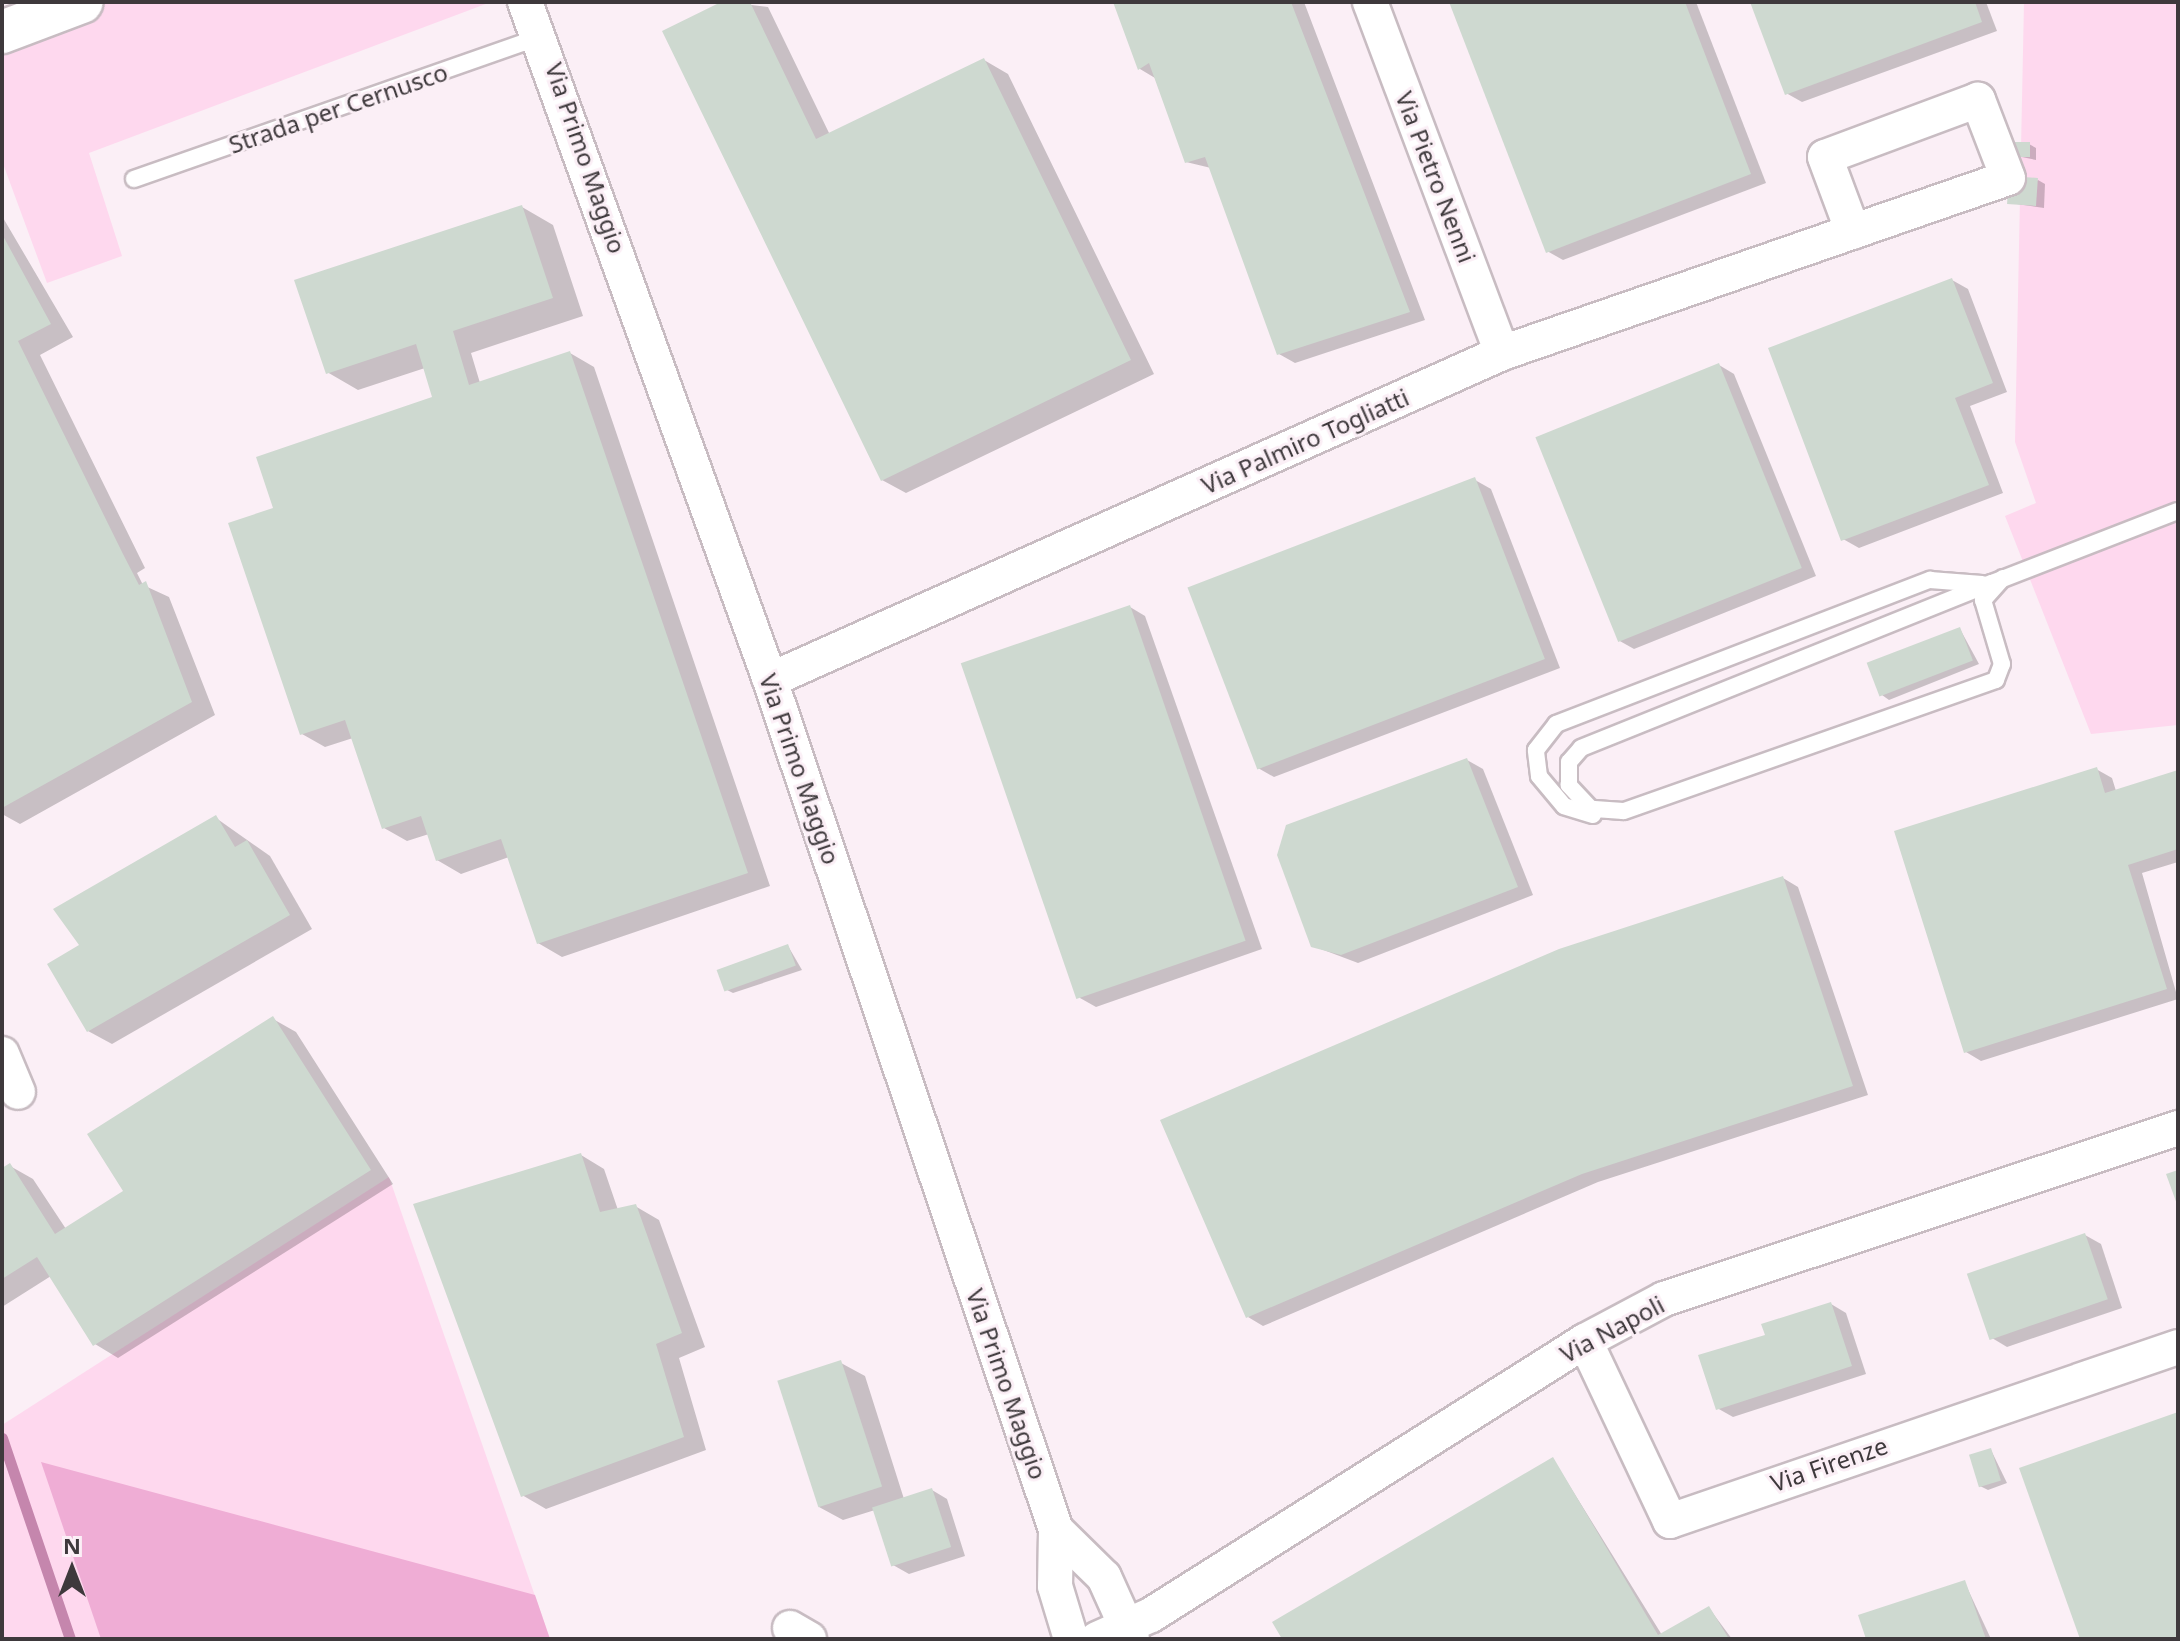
<!DOCTYPE html>
<html>
<head>
<meta charset="utf-8">
<style>
	body { margin:0 }
	#map { position:relative; width:2180px; height:1641px; overflow:hidden; background:#fbeff6; font-family:"Noto Sans",sans-serif }
	div>[style] { position:absolute }
	.green>* { inset:0; background:#fed8ee }
	.forest>* { inset:0; background:#efadd5 }
	.shadow>* { inset:0; background:#0003 }
	.stream>* { height:11px; margin:-5.5px; padding:0 5.5px; transform-origin:5.5px; border-radius:5.5px; background:#c586ad }
	.building>* { inset:0; background:#ced9d0; transform-origin:0 0 }
	.roads { filter:drop-shadow(2px 0 #c8bcc2) drop-shadow(-2px 0 #c8bcc2) drop-shadow(0 2px #c8bcc2) drop-shadow(0 -2px #c8bcc2) }
	.service>* { height:16px; margin:-8px; padding:0 8px; transform-origin:8px; border-radius:8px; background:#fff }
	.minor>* { height:34px; margin:-17px; padding:0 17px; transform-origin:17px; border-radius:17px; background:#fff }
	.tertiary>* { height:42px; margin:-21px; padding:0 21px; transform-origin:21px; border-radius:21px; background:#fff }
	span { translate:-50% -50%; white-space:nowrap; text-align:center; line-height:1.15; -webkit-text-stroke:6px #fbeff6; paint-order:stroke }
	.street-label { font-size:24px; color:#3e393c }
	.frame { position:absolute; inset:0; border:4px solid #3e393c; pointer-events:none }
	.north { position:absolute; left:32px; top:1529px; width:80px; height:80px; -webkit-text-stroke:6px #fbeff6; paint-order:stroke; rotate:0deg; font-size:22px; font-weight:700; line-height:32px; text-align:center; color:#3e393c }
	.north::after { content:''; display:block; margin:auto; width:28px; height:36px; background:#3e393c; clip-path:polygon(50% 0,100% 100%,50% 72%,0 100%) }
</style>
</head>
<body>
<div id="map">
	<div class="green">
		<div style="clip-path:polygon(78px 2px,491px 2px,89px 153px,122px 256px,47px 283px,2px 161px,2px 32px)"></div>
		<div style="clip-path:polygon(2024px 2px,2178px 2px,2178px 725px,2091px 734px,2005px 516px,2036px 503px,2015px 442px)"></div>
		<div style="clip-path:polygon(389px 1177px,550px 1639px,2px 1639px,2px 1425px)"></div>
	</div>
	<div class="forest">
		<div style="clip-path:polygon(41px 1462px,535px 1595px,550px 1639px,101px 1639px)"></div>
	</div>
	<div class="shadow">
		<div style="clip-path:polygon(726px 2px,768px 7px,830px 135px,984px 60px,1008px 74px,1154px 374px,906px 493px,882px 480px)"></div>
		<div style="clip-path:polygon(1115px 2px,1304px 2px,1425px 320px,1295px 363px,1279px 354px,1211px 168px,1186px 162px,1155px 78px,1140px 69px)"></div>
		<div style="clip-path:polygon(1452px 2px,1696px 2px,1766px 183px,1563px 260px,1547px 251px)"></div>
		<div style="clip-path:polygon(1753px 2px,1986px 2px,1997px 31px,1802px 102px,1786px 93px)"></div>
		<div style="clip-path:polygon(2029px 144px,2036px 148px,2036px 160px,2017px 156px)"></div>
		<div style="clip-path:polygon(2038px 180px,2045px 184px,2044px 208px,2010px 203px)"></div>
		<div style="clip-path:polygon(522px 207px,553px 225px,583px 316px,471px 353px,480px 383px,570px 353px,594px 367px,770px 886px,562px 957px,538px 943px,509px 857px,461px 874px,437px 860px,429px 834px,407px 841px,384px 828px,353px 738px,325px 747px,302px 734px,275px 509px,437px 398px,425px 368px,358px 390px,327px 372px)"></div>
		<div style="clip-path:polygon(2px 216px,73px 337px,40px 355px,145px 568px,137px 573px,143px 585px,169px 597px,215px 715px,20px 824px,2px 814px)"></div>
		<div style="clip-path:polygon(1952px 280px,1968px 289px,2007px 392px,1970px 406px,2003px 493px,1859px 548px,1843px 539px)"></div>
		<div style="clip-path:polygon(1719px 365px,1734px 374px,1816px 576px,1634px 649px,1618px 640px)"></div>
		<div style="clip-path:polygon(1475px 480px,1491px 489px,1560px 668px,1274px 777px,1258px 768px)"></div>
		<div style="clip-path:polygon(1130px 607px,1145px 616px,1262px 949px,1096px 1007px,1080px 998px)"></div>
		<div style="clip-path:polygon(1960px 629px,1979px 664px,1889px 700px,1882px 695px)"></div>
		<div style="clip-path:polygon(1467px 760px,1483px 769px,1533px 895px,1358px 963px,1313px 946px)"></div>
		<div style="clip-path:polygon(2096px 769px,2112px 778px,2116px 791px,2178px 772px,2178px 862px,2142px 873px,2178px 999px,1981px 1061px,1966px 1052px)"></div>
		<div style="clip-path:polygon(216px 818px,270px 856px,312px 929px,112px 1044px,88px 1031px,82px 946px)"></div>
		<div style="clip-path:polygon(1783px 878px,1798px 887px,1868px 1095px,1598px 1182px,1263px 1326px,1248px 1317px)"></div>
		<div style="clip-path:polygon(788px 946px,802px 970px,733px 993px,725px 989px)"></div>
		<div style="clip-path:polygon(273px 1019px,296px 1032px,393px 1184px,118px 1358px,95px 1344px,51px 1276px,2px 1307px,2px 1170px,10px 1166px,33px 1179px,66px 1229px,126px 1191px)"></div>
		<div style="clip-path:polygon(581px 1155px,604px 1169px,618px 1210px,635px 1206px,659px 1220px,705px 1347px,679px 1358px,706px 1450px,546px 1509px,522px 1495px)"></div>
		<div style="clip-path:polygon(2085px 1235px,2101px 1244px,2122px 1308px,2007px 1347px,1992px 1338px)"></div>
		<div style="clip-path:polygon(1831px 1304px,1846px 1313px,1866px 1374px,1733px 1417px,1717px 1408px,1767px 1336px)"></div>
		<div style="clip-path:polygon(841px 1363px,865px 1376px,904px 1499px,932px 1490px,947px 1499px,965px 1556px,909px 1574px,893px 1565px,875px 1510px,843px 1520px,819px 1507px)"></div>
		<div style="clip-path:polygon(1991px 1450px,2007px 1483px,1988px 1490px,1980px 1486px)"></div>
		<div style="clip-path:polygon(1553px 1459px,1662px 1635px,1709px 1608px,1732px 1639px,1285px 1639px)"></div>
		<div style="clip-path:polygon(1965px 1583px,1991px 1639px,1868px 1639px)"></div>
	</div>
	<div class="stream">
		<div style="left:2px;top:1438px;width:212px;rotate:71.3deg"></div>
	</div>
	<div class="building">
		<div style="clip-path:polygon(721px 2px,750px 2px,816px 139px,984px 58px,1131px 360px,881px 481px,662px 31px)"></div>
		<div style="clip-path:polygon(1113px 2px,1291px 2px,1410px 312px,1277px 355px,1205px 157px,1185px 163px,1149px 63px,1138px 70px)"></div>
		<div style="clip-path:polygon(1449px 2px,1685px 2px,1751px 174px,1546px 253px)"></div>
		<div style="clip-path:polygon(1750px 2px,1975px 2px,1982px 22px,1785px 95px)"></div>
		<div style="left:2015px;top:142px;width:15px;height:15px"></div>
		<div style="left:2009px;top:176px;width:29px;height:28px;rotate:4deg"></div>
		<div style="clip-path:polygon(522px 205px,553px 298px,453px 331px,469px 385px,570px 351px,748px 873px,537px 944px,501px 839px,436px 861px,421px 816px,382px 829px,345px 720px,300px 735px,228px 523px,273px 508px,256px 457px,432px 397px,416px 344px,326px 374px,294px 280px)"></div>
		<div style="clip-path:polygon(2px 234px,51px 324px,18px 341px,123px 554px,139px 585px,146px 581px,192px 702px,2px 808px)"></div>
		<div style="clip-path:polygon(1952px 278px,1993px 383px,1955px 398px,1989px 485px,1841px 541px,1768px 348px)"></div>
		<div style="left:1719px;top:363px;width:221px;height:198px;rotate:68deg"></div>
		<div style="left:1475px;top:477px;width:195px;height:308px;rotate:69deg"></div>
		<div style="left:1130px;top:605px;width:355px;height:179px;rotate:71deg"></div>
		<div style="left:1960px;top:627px;width:36px;height:100px;rotate:69deg"></div>
		<div style="clip-path:polygon(1467px 758px,1518px 887px,1341px 955px,1311px 947px,1277px 855px,1286px 825px)"></div>
		<div style="clip-path:polygon(2097px 767px,2105px 793px,2178px 770px,2178px 849px,2128px 865px,2167px 989px,1964px 1053px,1894px 831px)"></div>
		<div style="clip-path:polygon(216px 815px,235px 847px,247px 840px,290px 915px,87px 1032px,47px 964px,79px 945px,53px 909px)"></div>
		<div style="clip-path:polygon(1783px 876px,1853px 1086px,1582px 1174px,1246px 1318px,1160px 1120px,1559px 949px)"></div>
		<div style="left:788px;top:944px;width:23px;height:76px;rotate:70deg"></div>
		<div style="clip-path:polygon(273px 1016px,371px 1170px,93px 1346px,37px 1257px,2px 1279px,2px 1168px,10px 1163px,55px 1234px,123px 1191px,87px 1134px)"></div>
		<div style="clip-path:polygon(581px 1153px,600px 1212px,636px 1204px,682px 1333px,656px 1344px,684px 1437px,521px 1497px,413px 1204px)"></div>
		<div style="clip-path:polygon(2178px 1170px,2178px 1207px,2166px 1174px)"></div>
		<div style="left:2085px;top:1233px;width:70px;height:125px;rotate:71deg"></div>
		<div style="clip-path:polygon(1831px 1302px,1852px 1366px,1716px 1410px,1698px 1355px,1765px 1335px,1761px 1324px)"></div>
		<div style="left:841px;top:1360px;width:133px;height:67px;rotate:72deg"></div>
		<div style="clip-path:polygon(2178px 1412px,2178px 1639px,2080px 1639px,2019px 1468px)"></div>
		<div style="left:1991px;top:1448px;width:34px;height:23px;rotate:73deg"></div>
		<div style="clip-path:polygon(1553px 1457px,1658px 1635px,1709px 1606px,1729px 1639px,1282px 1639px,1272px 1622px)"></div>
		<div style="left:932px;top:1488px;width:62px;height:63px;rotate:72deg"></div>
		<div style="clip-path:polygon(1965px 1580px,1986px 1639px,1866px 1639px,1858px 1615px)"></div>
	</div>
	<div class="roads">
		<div class="service">
			<div style="left:134px;top:179px;width:430px;rotate:-19.3deg"></div>
			<div style="left:2003px;top:578px;width:30px;rotate:132deg"></div>
			<div style="left:1983px;top:600px;width:67px;rotate:73.5deg"></div>
			<div style="left:2002px;top:664px;width:17px;rotate:111deg"></div>
			<div style="left:1996px;top:680px;width:395px;rotate:160.6deg"></div>
			<div style="left:1623px;top:811px;width:32px;rotate:-176deg"></div>
			<div style="left:1591px;top:809px;width:33px;rotate:-133deg"></div>
			<div style="left:1569px;top:785px;width:23px;rotate:-90deg"></div>
			<div style="left:1569px;top:762px;width:18px;rotate:-49deg"></div>
			<div style="left:1581px;top:748px;width:443px;rotate:-21.9deg"></div>
			<div style="left:1992px;top:583px;width:199px;rotate:-21.2deg"></div>
			<div style="left:1593px;top:815px;width:30px;rotate:-163deg"></div>
			<div style="left:1564px;top:806px;width:39px;rotate:-130deg"></div>
			<div style="left:1539px;top:776px;width:26px;rotate:-97deg"></div>
			<div style="left:1536px;top:750px;width:33px;rotate:-52deg"></div>
			<div style="left:1556px;top:724px;width:401px;rotate:-21.1deg"></div>
			<div style="left:1930px;top:580px;width:52px;rotate:4.4deg"></div>
		</div>
		<div class="minor">
			<div style="left:525px;top:2px;width:721px;rotate:70.13deg"></div>
			<div style="left:770px;top:680px;width:897px;rotate:71.4deg"></div>
			<div style="left:1056px;top:1530px;width:56px;rotate:91deg"></div>
			<div style="left:1055px;top:1586px;width:55px;rotate:73.2deg"></div>
			<div style="left:1370px;top:2px;width:375px;rotate:69.4deg"></div>
			<div style="left:770px;top:680px;width:802px;rotate:-24.07deg"></div>
			<div style="left:1502px;top:353px;width:535px;rotate:-19.08deg"></div>
			<div style="left:2008px;top:178px;width:84px;rotate:-111deg"></div>
			<div style="left:1978px;top:100px;width:163px;rotate:159.6deg"></div>
			<div style="left:1825px;top:157px;width:80px;rotate:69.5deg"></div>
			<div style="left:2px;top:1054px;width:41px;rotate:67.2deg"></div>
			<div style="left:1585px;top:1341px;width:199px;rotate:64.7deg"></div>
			<div style="left:1670px;top:1521px;width:537px;rotate:-18.91deg"></div>
			<div style="left:1056px;top:1530px;width:67px;rotate:44.4deg"></div>
			<div style="left:1104px;top:1577px;width:68px;rotate:65.7deg"></div>
			<div style="left:790px;top:1628px;width:22px;rotate:30deg"></div>
			<div style="left:1097px;top:1639px;width:59px;rotate:-24deg"></div>
			<div style="left:1151px;top:1615px;width:513px;rotate:-32.27deg"></div>
			<div style="left:1585px;top:1341px;width:89px;rotate:-28deg"></div>
			<div style="left:1664px;top:1299px;width:542px;rotate:-18.4deg"></div>
		</div>
		<div class="tertiary">
			<div style="left:2px;top:32px;width:85px;rotate:-20.6deg"></div>
		</div>
	</div>
	<div class="street-label">
		<span style="left:338px;top:108px;rotate:-19deg">Strada per Cernusco</span>
		<span style="left:586px;top:158px;rotate:71deg">Via Primo Maggio</span>
		<span style="left:1436px;top:177px;rotate:69deg">Via Pietro Nenni</span>
		<span style="left:1305px;top:441px;rotate:-24deg">Via Palmiro Togliatti</span>
		<span style="left:800px;top:769px;rotate:71deg">Via Primo Maggio</span>
		<span style="left:1612px;top:1329px;rotate:-28deg">Via Napoli</span>
		<span style="left:1007px;top:1384px;rotate:71deg">Via Primo Maggio</span>
		<span style="left:1829px;top:1464px;rotate:-19deg">Via Firenze</span>
	</div>
	<div class="frame"></div>
	<div class="north">N</div>
</div>
</body>
</html>
